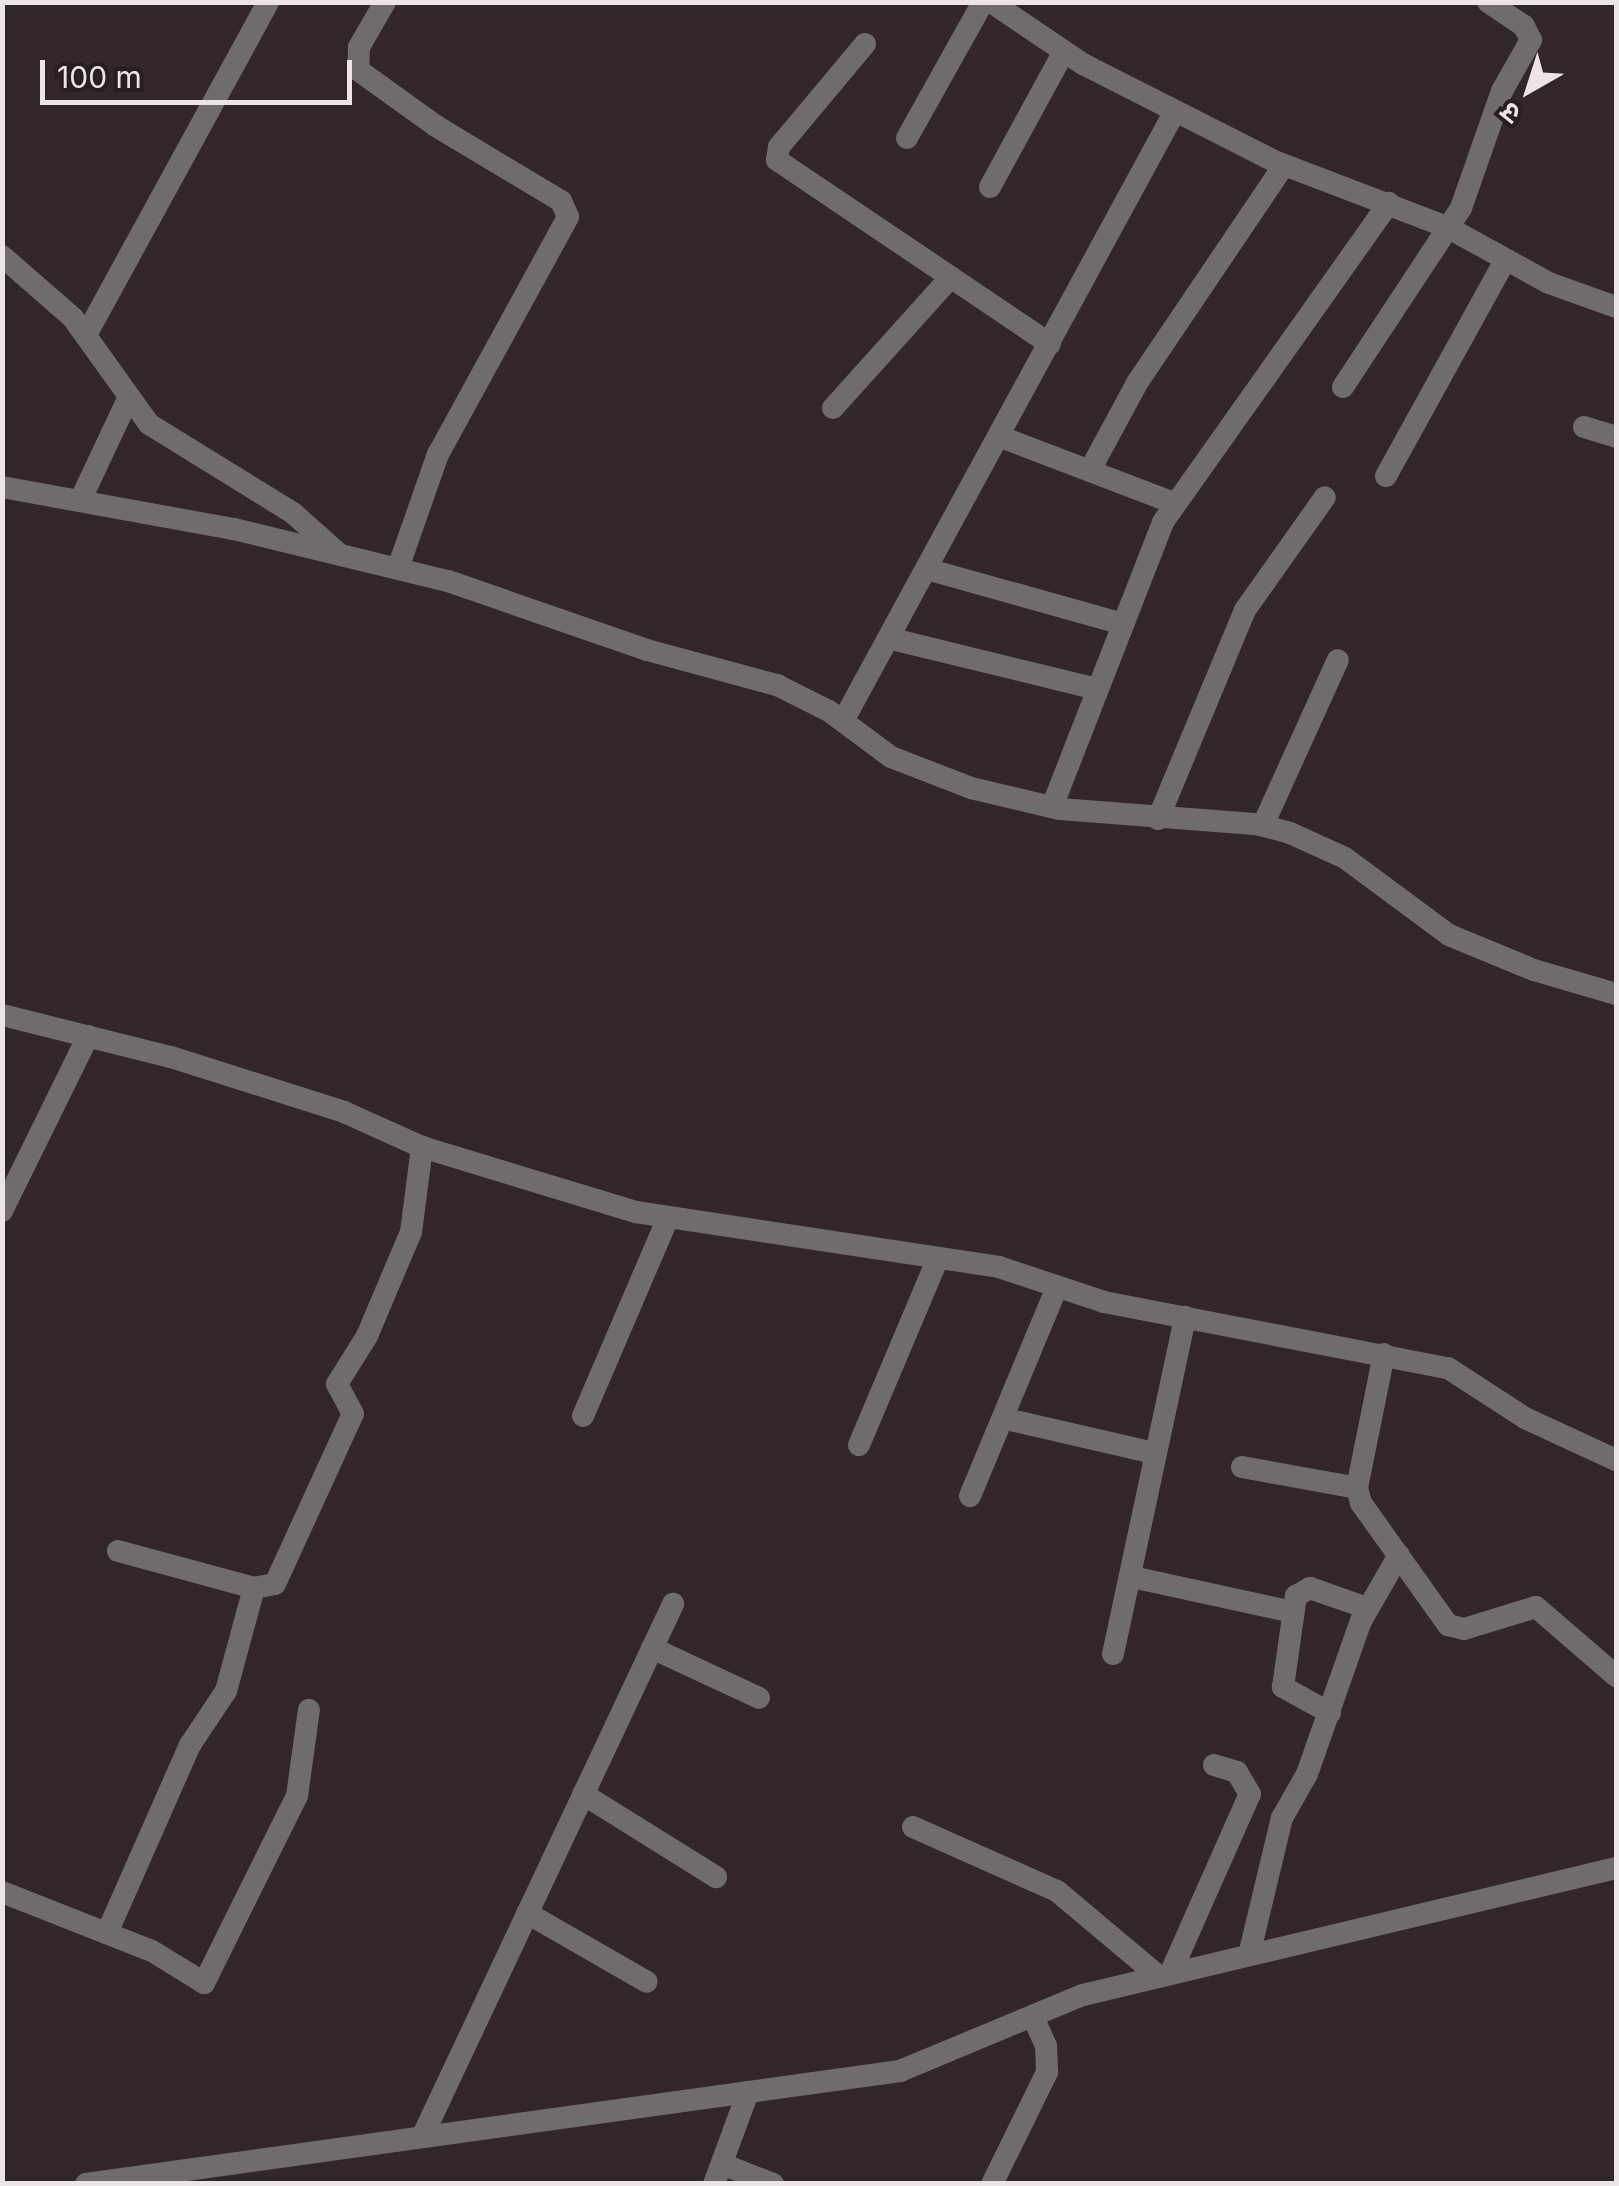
<!DOCTYPE html>
<html>
<head>
<meta charset="utf-8">
<style>
	body { margin:0 }
	#map { position:relative; width:1619px; height:2186px; overflow:hidden; background:#322628; font-family:Inter,"Noto Sans Devanagari",sans-serif }
	div>[style] { position:absolute }
	.minor>* { height:22px; margin:-11px; padding:0 11px; transform-origin:11px; border-radius:11px; background:#706b6e }
	span { translate:-50% -50%; white-space:nowrap; text-align:center; line-height:1.15; -webkit-text-stroke:8px #281d1f; paint-order:stroke }
	.frame { position:absolute; inset:0; border:5px solid #ece4e6; pointer-events:none }
	.north { position:absolute; left:1479px; top:40px; width:100px; height:100px; -webkit-text-stroke:8px #281d1f; paint-order:stroke; rotate:219deg; font-size:28px; font-weight:700; line-height:40px; text-align:center; color:#ece4e6 }
	.north::after { content:''; display:block; margin:auto; width:35px; height:45px; background:#ece4e6; clip-path:polygon(50% 0,100% 100%,50% 72%,0 100%) }
	.scale { position:absolute; left:40px; top:60px; width:312px; height:45px; box-sizing:border-box; border:5px solid #ece4e6; border-top:0; padding-left:12px; font-size:30px; line-height:35px; white-space:nowrap; color:#ece4e6; -webkit-text-stroke:8px #281d1f; paint-order:stroke }
</style>
</head>
<body>
<div id="map">
	<div class="minor">
		<div style="left:385px;top:2px;width:52px;rotate:120deg"></div>
		<div style="left:359px;top:47px;width:23px;rotate:92deg"></div>
		<div style="left:358px;top:70px;width:96px;rotate:35.7deg"></div>
		<div style="left:436px;top:126px;width:146px;rotate:31deg"></div>
		<div style="left:561px;top:201px;width:17px;rotate:66deg"></div>
		<div style="left:568px;top:217px;width:270px;rotate:118.7deg"></div>
		<div style="left:438px;top:454px;width:121px;rotate:109.3deg"></div>
		<div style="left:991px;top:2px;width:111px;rotate:34deg"></div>
		<div style="left:1083px;top:64px;width:214px;rotate:26.9deg"></div>
		<div style="left:1274px;top:161px;width:185px;rotate:20.9deg"></div>
		<div style="left:1447px;top:227px;width:116px;rotate:28.8deg"></div>
		<div style="left:1549px;top:283px;width:71px;rotate:19.7deg"></div>
		<div style="left:865px;top:44px;width:134px;rotate:129.9deg"></div>
		<div style="left:779px;top:147px;width:13px;rotate:99deg"></div>
		<div style="left:777px;top:160px;width:329px;rotate:34deg"></div>
		<div style="left:907px;top:138px;width:156px;rotate:-60.8deg"></div>
		<div style="left:990px;top:187px;width:153px;rotate:-61.4deg"></div>
		<div style="left:2px;top:256px;width:94px;rotate:41.1deg"></div>
		<div style="left:73px;top:318px;width:130px;rotate:54.4deg"></div>
		<div style="left:149px;top:424px;width:169px;rotate:31.7deg"></div>
		<div style="left:293px;top:513px;width:62px;rotate:41.7deg"></div>
		<div style="left:86px;top:335px;width:379px;rotate:-61.3deg"></div>
		<div style="left:1343px;top:387px;width:214px;rotate:-56.6deg"></div>
		<div style="left:1461px;top:208px;width:124px;rotate:-70.7deg"></div>
		<div style="left:1502px;top:91px;width:59px;rotate:-60.4deg"></div>
		<div style="left:1531px;top:40px;width:16px;rotate:-117deg"></div>
		<div style="left:1524px;top:26px;width:43px;rotate:-146.3deg"></div>
		<div style="left:833px;top:408px;width:176px;rotate:-48deg"></div>
		<div style="left:1584px;top:427px;width:34px;rotate:17deg"></div>
		<div style="left:1001px;top:437px;width:185px;rotate:20.9deg"></div>
		<div style="left:1090px;top:470px;width:99px;rotate:-61.6deg"></div>
		<div style="left:1137px;top:383px;width:263px;rotate:-56deg"></div>
		<div style="left:1386px;top:476px;width:247px;rotate:-61.1deg"></div>
		<div style="left:2px;top:487px;width:236px;rotate:10.3deg"></div>
		<div style="left:234px;top:529px;width:220px;rotate:13.7deg"></div>
		<div style="left:448px;top:581px;width:211px;rotate:19.1deg"></div>
		<div style="left:647px;top:650px;width:135px;rotate:15.1deg"></div>
		<div style="left:777px;top:685px;width:58px;rotate:26.6deg"></div>
		<div style="left:829px;top:711px;width:77px;rotate:36.6deg"></div>
		<div style="left:891px;top:757px;width:86px;rotate:21.2deg"></div>
		<div style="left:971px;top:788px;width:91px;rotate:13.3deg"></div>
		<div style="left:1060px;top:809px;width:198px;rotate:4.4deg"></div>
		<div style="left:1257px;top:824px;width:34px;rotate:15deg"></div>
		<div style="left:1290px;top:833px;width:60px;rotate:24.4deg"></div>
		<div style="left:1345px;top:858px;width:129px;rotate:36.5deg"></div>
		<div style="left:1449px;top:935px;width:92px;rotate:22.4deg"></div>
		<div style="left:1534px;top:970px;width:85px;rotate:16.3deg"></div>
		<div style="left:80px;top:501px;width:113px;rotate:-64.8deg"></div>
		<div style="left:930px;top:570px;width:200px;rotate:15.6deg"></div>
		<div style="left:892px;top:639px;width:211px;rotate:13.7deg"></div>
		<div style="left:843px;top:721px;width:694px;rotate:-61.44deg"></div>
		<div style="left:1052px;top:807px;width:306px;rotate:-68.7deg"></div>
		<div style="left:1163px;top:522px;width:391px;rotate:-54.7deg"></div>
		<div style="left:1158px;top:819px;width:226px;rotate:-67.4deg"></div>
		<div style="left:1245px;top:610px;width:138px;rotate:-54.7deg"></div>
		<div style="left:1263px;top:825px;width:181px;rotate:-65.6deg"></div>
		<div style="left:2px;top:1015px;width:174px;rotate:14deg"></div>
		<div style="left:171px;top:1057px;width:182px;rotate:17.6deg"></div>
		<div style="left:344px;top:1112px;width:85px;rotate:24.2deg"></div>
		<div style="left:422px;top:1147px;width:224px;rotate:16.9deg"></div>
		<div style="left:636px;top:1212px;width:367px;rotate:8.6deg"></div>
		<div style="left:999px;top:1267px;width:111px;rotate:18.4deg"></div>
		<div style="left:1104px;top:1302px;width:350px;rotate:10.9deg"></div>
		<div style="left:1448px;top:1368px;width:92px;rotate:33deg"></div>
		<div style="left:1525px;top:1418px;width:100px;rotate:24.8deg"></div>
		<div style="left:2px;top:1211px;width:195px;rotate:-63.8deg"></div>
		<div style="left:1384px;top:1354px;width:137px;rotate:101.4deg"></div>
		<div style="left:1357px;top:1488px;width:16px;rotate:75deg"></div>
		<div style="left:1361px;top:1503px;width:150px;rotate:54.5deg"></div>
		<div style="left:1448px;top:1625px;width:16px;rotate:14deg"></div>
		<div style="left:1464px;top:1629px;width:75px;rotate:-17deg"></div>
		<div style="left:1536px;top:1607px;width:106px;rotate:40.8deg"></div>
		<div style="left:583px;top:1416px;width:215px;rotate:-66.8deg"></div>
		<div style="left:1006px;top:1419px;width:153px;rotate:12.9deg"></div>
		<div style="left:859px;top:1445px;width:203px;rotate:-67.1deg"></div>
		<div style="left:1242px;top:1467px;width:117px;rotate:10.3deg"></div>
		<div style="left:970px;top:1496px;width:226px;rotate:-67.4deg"></div>
		<div style="left:118px;top:1551px;width:141px;rotate:15.2deg"></div>
		<div style="left:254px;top:1588px;width:21px;rotate:-11deg"></div>
		<div style="left:275px;top:1584px;width:187px;rotate:-65.4deg"></div>
		<div style="left:353px;top:1414px;width:34px;rotate:-118deg"></div>
		<div style="left:337px;top:1384px;width:57px;rotate:-58deg"></div>
		<div style="left:367px;top:1336px;width:113px;rotate:-67.1deg"></div>
		<div style="left:411px;top:1232px;width:86px;rotate:-82.6deg"></div>
		<div style="left:1132px;top:1577px;width:165px;rotate:12.3deg"></div>
		<div style="left:652px;top:1648px;width:118px;rotate:25deg"></div>
		<div style="left:1113px;top:1654px;width:345px;rotate:-77.9deg"></div>
		<div style="left:1330px;top:1713px;width:54px;rotate:-151deg"></div>
		<div style="left:1283px;top:1687px;width:92px;rotate:-81.9deg"></div>
		<div style="left:1296px;top:1596px;width:16px;rotate:-30deg"></div>
		<div style="left:1310px;top:1588px;width:60px;rotate:19.3deg"></div>
		<div style="left:583px;top:1794px;width:157px;rotate:32deg"></div>
		<div style="left:913px;top:1827px;width:158px;rotate:24deg"></div>
		<div style="left:1057px;top:1891px;width:131px;rotate:40deg"></div>
		<div style="left:2px;top:1892px;width:161px;rotate:21.5deg"></div>
		<div style="left:152px;top:1951px;width:61px;rotate:31.6deg"></div>
		<div style="left:204px;top:1983px;width:209px;rotate:-63.6deg"></div>
		<div style="left:297px;top:1796px;width:87px;rotate:-82.1deg"></div>
		<div style="left:527px;top:1913px;width:138px;rotate:29.9deg"></div>
		<div style="left:107px;top:1933px;width:206px;rotate:-66.2deg"></div>
		<div style="left:190px;top:1745px;width:65px;rotate:-56.3deg"></div>
		<div style="left:226px;top:1691px;width:107px;rotate:-74.8deg"></div>
		<div style="left:1249px;top:1955px;width:141px;rotate:-76.5deg"></div>
		<div style="left:1282px;top:1818px;width:51px;rotate:-60.4deg"></div>
		<div style="left:1307px;top:1774px;width:162px;rotate:-70.6deg"></div>
		<div style="left:1361px;top:1621px;width:76px;rotate:-60.1deg"></div>
		<div style="left:1171px;top:1972px;width:195px;rotate:-66.1deg"></div>
		<div style="left:1250px;top:1794px;width:26px;rotate:-121deg"></div>
		<div style="left:1237px;top:1772px;width:24px;rotate:-163deg"></div>
		<div style="left:424px;top:2133px;width:585px;rotate:-64.79deg"></div>
		<div style="left:722px;top:2164px;width:55px;rotate:21.4deg"></div>
		<div style="left:86px;top:2184px;width:822px;rotate:-7.9deg"></div>
		<div style="left:900px;top:2071px;width:198px;rotate:-22.6deg"></div>
		<div style="left:1083px;top:1995px;width:548px;rotate:-13.4deg"></div>
		<div style="left:714px;top:2184px;width:98px;rotate:-69.7deg"></div>
		<div style="left:992px;top:2184px;width:125px;rotate:-63.8deg"></div>
		<div style="left:1047px;top:2072px;width:26px;rotate:-92deg"></div>
		<div style="left:1046px;top:2046px;width:32px;rotate:-114deg"></div>
	</div>
	<div class="frame"></div>
	<div class="north">उ</div>
	<div class="scale">100 m</div>
</div>
</body>
</html>
